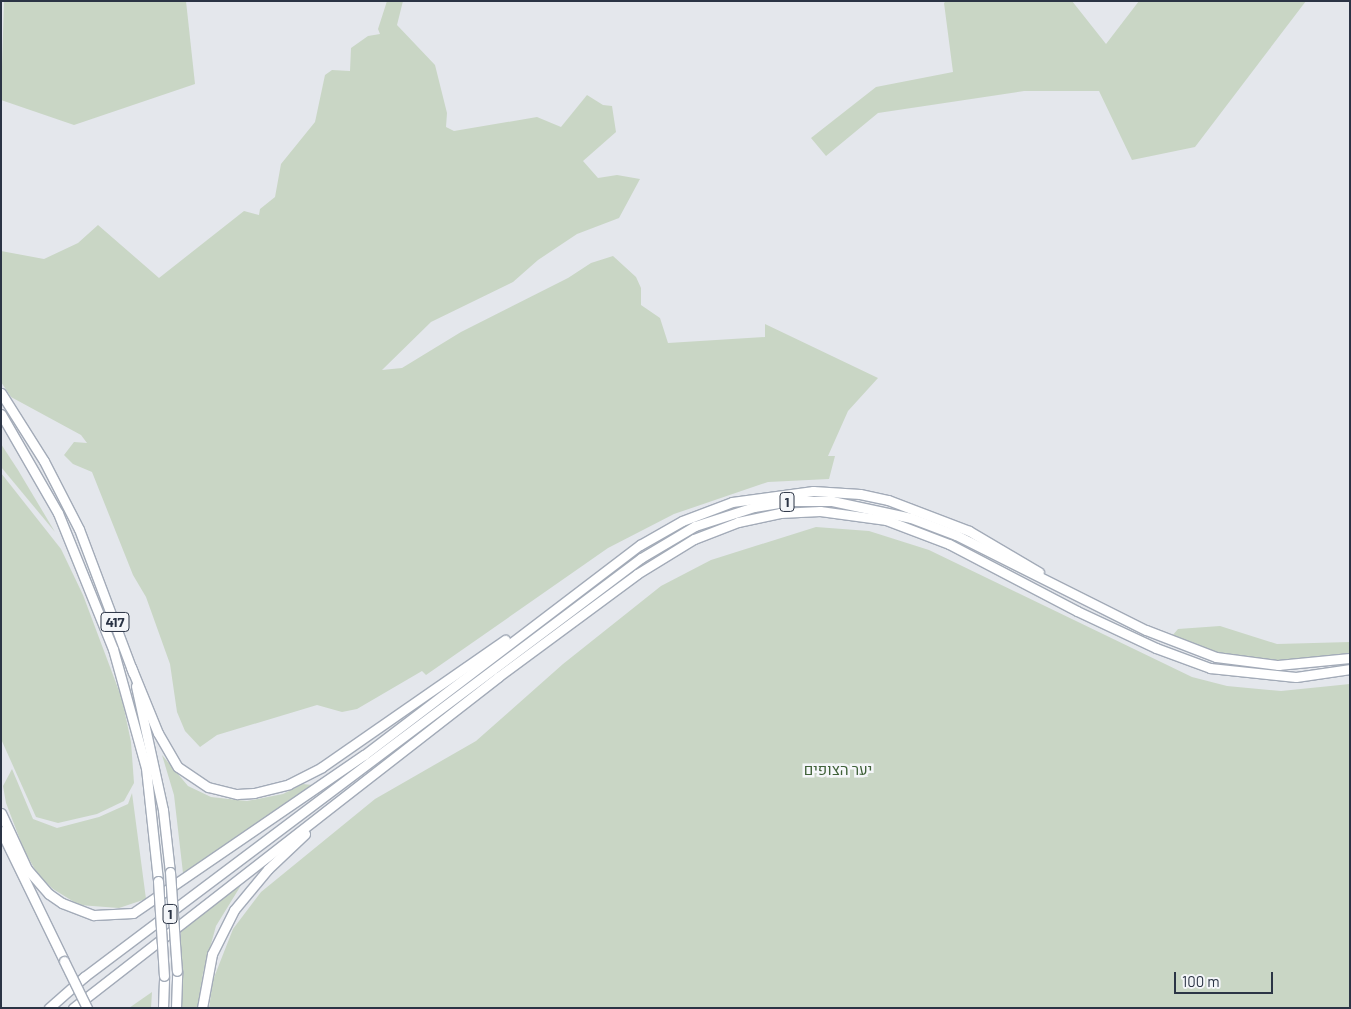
<!DOCTYPE html>
<html>
<head>
<meta charset="utf-8">
<style>
	body { margin:0 }
	#map { position:relative; width:1351px; height:1009px; overflow:hidden; background:#e4e7ec; font-family:Barlow,Heebo,sans-serif }
	div>[style] { position:absolute }
	.green>* { inset:0; background:#c9d6c5 }
	.roads { filter:drop-shadow(1px 0 #a3abb8) drop-shadow(-1px 0 #a3abb8) drop-shadow(0 1px #a3abb8) drop-shadow(0 -1px #a3abb8) }
	.primary>* { height:9px; margin:-4.5px; padding:0 4.5px; transform-origin:4.5px; border-radius:4.5px; background:#fff }
	.trunk>* { height:9px; margin:-4.5px; padding:0 4.5px; transform-origin:4.5px; border-radius:4.5px; background:#fff }
	.bridges { filter:drop-shadow(1px 0 #a3abb8) drop-shadow(-1px 0 #a3abb8) drop-shadow(0 1px #a3abb8) drop-shadow(0 -1px #a3abb8) }
	.primary-bridge>* { height:9px; margin:-4.5px; padding:0 4.5px; transform-origin:4.5px; border-radius:4.5px; background:#fff }
	.trunk-bridge>* { height:9px; margin:-4.5px; padding:0 4.5px; transform-origin:4.5px; border-radius:4.5px; background:#fff }
	span { translate:-50% -50%; white-space:nowrap; text-align:center; line-height:1.15; -webkit-text-stroke:5px #f4f6f9; paint-order:stroke }
	.shield-label span { padding:1px 4px; background:#f4f6f9; border:1px solid; border-radius:4px; -webkit-text-stroke-width:0 }
	.shield-label { font-size:14px; color:#2b3445; font-weight:700 }
	.park-label { font-size:15px; color:#3f6138 }
	.frame { position:absolute; inset:0; border:2px solid #2b3445; pointer-events:none }
	.scale { position:absolute; left:1174px; top:972px; width:99px; height:22px; box-sizing:border-box; border:2px solid #2b3445; border-top:0; padding-left:6px; font-size:15px; line-height:18px; white-space:nowrap; color:#2b3445; -webkit-text-stroke:4px #f4f6f9; paint-order:stroke }
</style>
</head>
<body>
<div id="map">
	<div class="green">
		<div style="clip-path:polygon(4px 1px,186px 1px,195px 84px,74px 125px,1px 100px)"></div>
		<div style="clip-path:polygon(387px 1px,403px 1px,397px 25px,435px 65px,447px 113px,446px 127px,454px 131px,537px 117px,561px 127px,587px 95px,603px 105px,612px 106px,616px 132px,583px 161px,598px 178px,617px 175px,640px 179px,619px 218px,577px 234px,538px 260px,513px 282px,431px 322px,382px 370px,402px 368px,461px 332px,568px 278px,591px 263px,613px 256px,636px 277px,641px 288px,641px 305px,660px 318px,668px 343px,765px 337px,765px 324px,878px 378px,848px 411px,828px 456px,835px 456px,829px 479px,768px 482px,674px 514px,608px 548px,426px 675px,422px 671px,357px 709px,342px 712px,317px 705px,217px 735px,200px 747px,185px 731px,177px 712px,170px 664px,146px 597px,133px 575px,92px 472px,73px 464px,64px 455px,74px 442px,87px 443px,81px 435px,11px 397px,1px 382px,1px 251px,44px 259px,78px 243px,98px 225px,159px 278px,244px 211px,259px 215px,260px 209px,275px 197px,281px 164px,315px 122px,325px 75px,332px 70px,350px 71px,351px 48px,368px 36px,380px 34px,378px 29px)"></div>
		<div style="clip-path:polygon(946px 1px,1072px 1px,1106px 44px,1139px 1px,1306px 1px,1195px 147px,1132px 160px,1099px 91px,1024px 91px,878px 113px,826px 156px,811px 138px,876px 87px,953px 72px,944px 3px)"></div>
		<div style="clip-path:polygon(1px 444px,18px 470px,55px 532px,1px 467px)"></div>
		<div style="clip-path:polygon(1px 473px,61px 549px,83px 595px,122px 699px,131px 742px,134px 783px,124px 801px,97px 814px,58px 823px,36px 817px,1px 739px)"></div>
		<div style="clip-path:polygon(816px 527px,869px 531px,929px 550px,1192px 677px,1227px 686px,1281px 691px,1350px 684px,1350px 1008px,209px 1008px,213px 980px,233px 929px,261px 892px,375px 799px,476px 741px,563px 664px,661px 586px,711px 560px)"></div>
		<div style="clip-path:polygon(1220px 626px,1277px 644px,1350px 642px,1350px 653px,1315px 660px,1270px 661px,1198px 649px,1172px 636px,1178px 629px)"></div>
		<div style="clip-path:polygon(162px 755px,188px 786px,211px 797px,247px 801px,283px 794px,303px 784px,312px 785px,183px 873px,174px 795px)"></div>
		<div style="clip-path:polygon(12px 769px,33px 819px,57px 828px,99px 817px,128px 804px,132px 793px,146px 899px,119px 908px,79px 905px,53px 889px,38px 875px,24px 850px,6px 803px,3px 786px)"></div>
		<div style="clip-path:polygon(243px 882px,216px 926px,203px 973px,198px 1008px,181px 1008px,181px 931px)"></div>
		<div style="clip-path:polygon(152px 992px,151px 1008px,129px 1008px)"></div>
	</div>
	<div class="roads">
		<div class="primary">
			<div style="left:1px;top:393px;width:80px;rotate:57.7deg"></div>
			<div style="left:44px;top:461px;width:76px;rotate:62.8deg"></div>
			<div style="left:79px;top:529px;width:154px;rotate:69.4deg"></div>
			<div style="left:1px;top:414px;width:114px;rotate:60.1deg"></div>
			<div style="left:58px;top:513px;width:147px;rotate:68deg"></div>
			<div style="left:113px;top:649px;width:123px;rotate:74.5deg"></div>
			<div style="left:146px;top:768px;width:114px;rotate:83.9deg"></div>
			<div style="left:136px;top:686px;width:127px;rotate:77.7deg"></div>
			<div style="left:163px;top:810px;width:62px;rotate:83.6deg"></div>
			<div style="left:163px;top:1008px;width:32px;rotate:-88deg"></div>
			<div style="left:176px;top:1008px;width:37px;rotate:-88deg"></div>
		</div>
		<div class="trunk">
			<div style="left:131px;top:667px;width:71px;rotate:67.8deg"></div>
			<div style="left:158px;top:733px;width:39px;rotate:60deg"></div>
			<div style="left:178px;top:767px;width:36px;rotate:34deg"></div>
			<div style="left:208px;top:787px;width:30px;rotate:14deg"></div>
			<div style="left:237px;top:794px;width:17px;rotate:-3deg"></div>
			<div style="left:254px;top:793px;width:36px;rotate:-14deg"></div>
			<div style="left:289px;top:784px;width:37px;rotate:-27deg"></div>
			<div style="left:322px;top:767px;width:223px;rotate:-34.8deg"></div>
			<div style="left:1px;top:813px;width:62px;rotate:65.1deg"></div>
			<div style="left:27px;top:869px;width:33px;rotate:49deg"></div>
			<div style="left:49px;top:894px;width:16px;rotate:35deg"></div>
			<div style="left:62px;top:903px;width:34px;rotate:21deg"></div>
			<div style="left:94px;top:915px;width:39px;rotate:-3deg"></div>
			<div style="left:133px;top:913px;width:280px;rotate:-34.4deg"></div>
			<div style="left:364px;top:755px;width:347px;rotate:-37.3deg"></div>
			<div style="left:640px;top:545px;width:48px;rotate:-29.7deg"></div>
			<div style="left:682px;top:521px;width:53px;rotate:-20.8deg"></div>
			<div style="left:732px;top:502px;width:82px;rotate:-7.7deg"></div>
			<div style="left:813px;top:491px;width:47px;rotate:3.7deg"></div>
			<div style="left:860px;top:494px;width:29px;rotate:12deg"></div>
			<div style="left:888px;top:500px;width:87px;rotate:20.9deg"></div>
			<div style="left:969px;top:531px;width:81px;rotate:30.4deg"></div>
			<div style="left:1px;top:831px;width:144px;rotate:64.1deg"></div>
			<div style="left:49px;top:1008px;width:47px;rotate:-41.5deg"></div>
			<div style="left:84px;top:977px;width:697px;rotate:-36.95deg"></div>
			<div style="left:641px;top:558px;width:63px;rotate:-30.7deg"></div>
			<div style="left:695px;top:526px;width:62px;rotate:-17.9deg"></div>
			<div style="left:754px;top:507px;width:39px;rotate:-9deg"></div>
			<div style="left:793px;top:501px;width:39px"></div>
			<div style="left:832px;top:501px;width:81px;rotate:12.1deg"></div>
			<div style="left:911px;top:518px;width:48px;rotate:20.7deg"></div>
			<div style="left:956px;top:535px;width:212px;rotate:26.6deg"></div>
			<div style="left:1146px;top:630px;width:75px;rotate:21.1deg"></div>
			<div style="left:1216px;top:657px;width:63px;rotate:7.4deg"></div>
			<div style="left:1278px;top:665px;width:72px;rotate:-5.6deg"></div>
			<div style="left:73px;top:1008px;width:539px;rotate:-37.91deg"></div>
			<div style="left:498px;top:677px;width:173px;rotate:-36.5deg"></div>
			<div style="left:637px;top:574px;width:67px;rotate:-31.6deg"></div>
			<div style="left:694px;top:539px;width:47px;rotate:-21.1deg"></div>
			<div style="left:738px;top:522px;width:43px;rotate:-12.1deg"></div>
			<div style="left:780px;top:513px;width:40px;rotate:-2.9deg"></div>
			<div style="left:820px;top:511px;width:67px;rotate:7.8deg"></div>
			<div style="left:886px;top:520px;width:67px;rotate:20.9deg"></div>
			<div style="left:949px;top:544px;width:144px;rotate:27.6deg"></div>
			<div style="left:1077px;top:611px;width:87px;rotate:25.1deg"></div>
			<div style="left:1156px;top:648px;width:58px;rotate:20.3deg"></div>
			<div style="left:1210px;top:668px;width:86px;rotate:6deg"></div>
			<div style="left:1296px;top:677px;width:55px;rotate:-8.4deg"></div>
			<div style="left:202px;top:1008px;width:55px;rotate:-79.5deg"></div>
			<div style="left:212px;top:954px;width:49px;rotate:-63.4deg"></div>
			<div style="left:234px;top:910px;width:53px;rotate:-50.3deg"></div>
			<div style="left:268px;top:869px;width:51px;rotate:-43.4deg"></div>
		</div>
	</div>
	<div class="bridges">
		<div class="primary-bridge">
			<div style="left:170px;top:872px;width:99px;rotate:86deg"></div>
			<div style="left:158px;top:881px;width:95px;rotate:86.4deg"></div>
		</div>
		<div class="trunk-bridge">
			<div style="left:64px;top:961px;width:52px;rotate:63.9deg"></div>
		</div>
	</div>
	<div class="shield-label">
		<span style="left:787px;top:502px">1</span>
		<span style="left:115px;top:622px">417</span>
		<span style="left:170px;top:914px">1</span>
	</div>
	<div class="park-label">
		<span style="left:838px;top:770px">יער הצופים</span>
	</div>
	<div class="frame"></div>
	<div class="scale">100 m</div>
</div>
</body>
</html>
